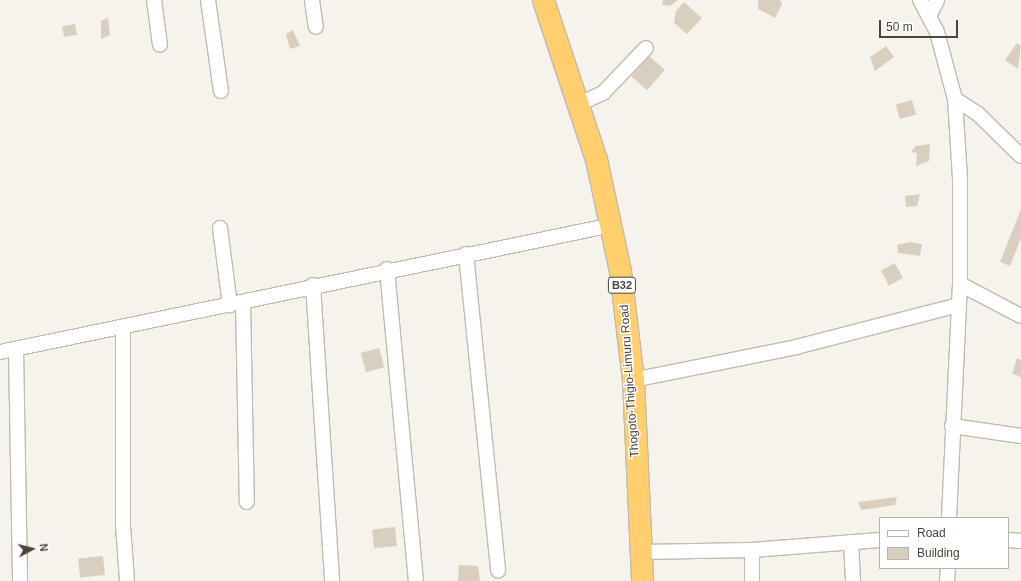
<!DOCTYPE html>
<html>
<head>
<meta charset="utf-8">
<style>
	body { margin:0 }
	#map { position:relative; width:1021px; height:581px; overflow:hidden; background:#f6f3ec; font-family:Helvetica,sans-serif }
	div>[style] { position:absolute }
	.building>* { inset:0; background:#d8cfc1; transform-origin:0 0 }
	.roads { filter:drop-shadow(1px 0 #c2bbae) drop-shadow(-1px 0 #c2bbae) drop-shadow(0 1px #c2bbae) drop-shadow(0 -1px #c2bbae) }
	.minor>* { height:14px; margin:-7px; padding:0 7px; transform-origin:7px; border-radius:7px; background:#fff }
	.highway>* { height:21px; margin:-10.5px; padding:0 10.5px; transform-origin:10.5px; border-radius:10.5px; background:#ffcf6e }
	span { translate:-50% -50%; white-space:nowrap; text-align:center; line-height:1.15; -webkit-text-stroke:3px #fff; paint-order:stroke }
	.shield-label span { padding:1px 3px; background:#fff; border:1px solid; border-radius:3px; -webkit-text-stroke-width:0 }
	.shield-label { font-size:11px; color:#4b4439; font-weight:700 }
	.street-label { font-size:12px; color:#4b4439 }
	.legend { position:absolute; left:879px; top:517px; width:130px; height:52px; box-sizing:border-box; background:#fff; border:1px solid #b7b4b0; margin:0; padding:5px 7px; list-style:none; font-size:12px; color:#4b4439 }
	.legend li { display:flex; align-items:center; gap:8px; height:20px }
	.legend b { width:20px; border:1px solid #b7b4b0 }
	.north { position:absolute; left:12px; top:529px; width:40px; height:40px; -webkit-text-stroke:3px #fff; paint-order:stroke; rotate:83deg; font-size:11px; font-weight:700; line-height:16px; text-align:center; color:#4b4439 }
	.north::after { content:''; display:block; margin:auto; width:14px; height:18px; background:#4b4439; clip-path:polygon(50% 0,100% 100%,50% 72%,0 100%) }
	.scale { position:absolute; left:879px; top:20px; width:79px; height:18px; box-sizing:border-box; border:2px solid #4b4439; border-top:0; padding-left:5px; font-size:12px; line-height:14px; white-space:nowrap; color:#4b4439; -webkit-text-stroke:3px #fff; paint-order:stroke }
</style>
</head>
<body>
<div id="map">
	<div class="building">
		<div style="clip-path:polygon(663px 0,678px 0,670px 6px,662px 5px)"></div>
		<div style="clip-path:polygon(758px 0,780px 0,782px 4px,775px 18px,758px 9px)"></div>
		<div style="clip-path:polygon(684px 2px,702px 18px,687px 34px,674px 23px,676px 11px)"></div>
		<div style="clip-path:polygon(108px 18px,110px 35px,101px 39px,101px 21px)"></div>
		<div style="left:75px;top:24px;width:11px;height:13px;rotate:80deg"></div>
		<div style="clip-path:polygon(293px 30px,300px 46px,290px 49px,286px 34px)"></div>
		<div style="clip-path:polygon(1017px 43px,1021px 46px,1018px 69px,1005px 60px)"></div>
		<div style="clip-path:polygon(886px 46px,894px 57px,875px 71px,870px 57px)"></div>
		<div style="left:649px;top:56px;width:21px;height:27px;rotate:41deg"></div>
		<div style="left:912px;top:100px;width:15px;height:17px;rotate:74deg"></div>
		<div style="clip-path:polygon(930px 144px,929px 161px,916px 166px,917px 153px,911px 152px,916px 146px)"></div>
		<div style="clip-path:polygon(920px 194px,917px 206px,906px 207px,905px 196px)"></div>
		<div style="clip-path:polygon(1021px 209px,1021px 238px,1010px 266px,1000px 262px)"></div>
		<div style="clip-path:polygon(910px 242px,922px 244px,920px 256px,898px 253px,897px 245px)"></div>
		<div style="left:895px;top:263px;width:17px;height:16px;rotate:62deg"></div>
		<div style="left:379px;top:348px;width:20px;height:19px;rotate:75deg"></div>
		<div style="clip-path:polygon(1017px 358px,1021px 360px,1021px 377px,1012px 374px)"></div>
		<div style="clip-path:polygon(897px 497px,895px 505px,861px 510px,858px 502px)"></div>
		<div style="left:395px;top:527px;width:19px;height:23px;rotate:84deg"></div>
		<div style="left:103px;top:556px;width:19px;height:25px;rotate:84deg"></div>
		<div style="clip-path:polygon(459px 565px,478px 566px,480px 581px,458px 581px)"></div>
	</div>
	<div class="roads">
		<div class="minor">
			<div style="left:154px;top:0;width:45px;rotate:82.4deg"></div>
			<div style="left:208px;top:0;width:92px;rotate:81.9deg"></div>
			<div style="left:312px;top:0;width:27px;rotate:82deg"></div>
			<div style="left:920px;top:0;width:36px;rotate:62deg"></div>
			<div style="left:937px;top:32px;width:69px;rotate:75deg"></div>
			<div style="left:955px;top:99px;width:80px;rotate:86.4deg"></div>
			<div style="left:960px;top:179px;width:105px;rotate:90deg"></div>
			<div style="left:960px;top:284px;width:234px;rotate:92.7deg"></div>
			<div style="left:930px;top:14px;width:16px;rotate:-63deg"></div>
			<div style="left:955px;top:99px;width:27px;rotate:33deg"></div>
			<div style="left:978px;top:114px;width:60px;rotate:44.3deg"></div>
			<div style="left:577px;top:105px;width:29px;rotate:-25deg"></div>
			<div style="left:603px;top:93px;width:62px;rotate:-46.3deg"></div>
			<div style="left:220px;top:228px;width:78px;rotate:82.6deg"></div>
			<div style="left:466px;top:254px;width:318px;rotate:84.2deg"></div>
			<div style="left:387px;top:269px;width:313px;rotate:84.7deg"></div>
			<div style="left:960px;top:284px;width:69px;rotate:27.7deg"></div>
			<div style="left:313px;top:285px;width:297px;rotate:86.3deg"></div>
			<div style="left:243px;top:302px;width:200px;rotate:88.9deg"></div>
			<div style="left:123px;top:327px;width:199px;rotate:90deg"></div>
			<div style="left:123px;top:526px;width:55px;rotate:85.8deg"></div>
			<div style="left:16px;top:349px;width:232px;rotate:89deg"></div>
			<div style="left:0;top:352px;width:625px;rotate:-11.72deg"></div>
			<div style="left:633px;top:380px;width:166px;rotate:-11.4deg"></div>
			<div style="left:796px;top:347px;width:167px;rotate:-14.5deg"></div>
			<div style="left:952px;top:426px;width:70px;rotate:8.2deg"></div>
			<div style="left:1008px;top:540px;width:13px;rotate:4deg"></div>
			<div style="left:851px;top:542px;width:39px;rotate:87deg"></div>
			<div style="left:752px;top:550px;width:128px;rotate:-4.5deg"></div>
			<div style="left:641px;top:552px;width:111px;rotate:-1deg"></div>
			<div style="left:752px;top:550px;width:31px;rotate:90deg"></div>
			<div style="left:947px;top:581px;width:13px;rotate:-86deg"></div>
		</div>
		<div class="highway">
			<div style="left:543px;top:0;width:168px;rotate:71.6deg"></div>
			<div style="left:596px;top:159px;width:115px;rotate:77.9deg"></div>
			<div style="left:620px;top:271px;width:110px;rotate:83.2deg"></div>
			<div style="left:633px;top:380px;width:201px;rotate:87.4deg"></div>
		</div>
	</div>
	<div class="shield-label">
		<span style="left:622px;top:285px">B32</span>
	</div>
	<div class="street-label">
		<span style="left:630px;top:381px;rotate:-94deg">Thogoto-Thigio-Limuru Road</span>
	</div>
	<ul class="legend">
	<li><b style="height:5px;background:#fff"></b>Road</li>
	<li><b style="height:11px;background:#d8cfc1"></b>Building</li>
	</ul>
	<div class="north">N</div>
	<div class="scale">50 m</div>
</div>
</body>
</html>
